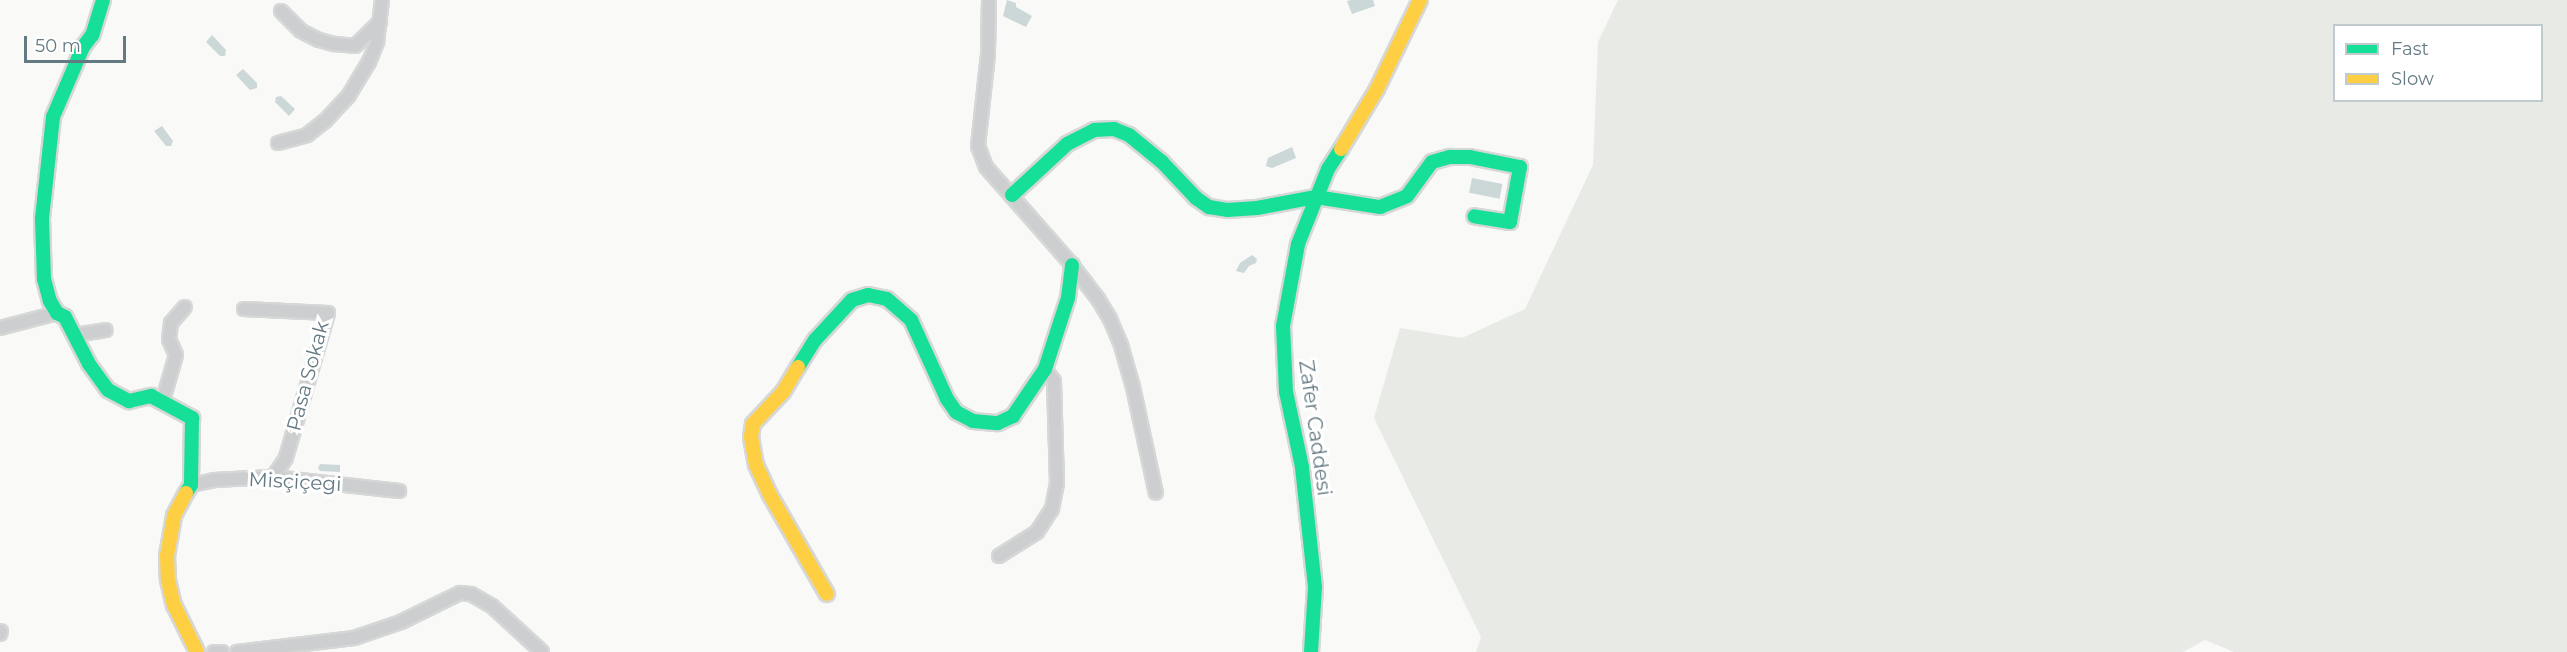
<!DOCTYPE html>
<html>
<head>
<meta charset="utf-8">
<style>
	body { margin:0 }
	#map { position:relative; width:2567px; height:652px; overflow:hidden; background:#f9f9f8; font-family:Montserrat,sans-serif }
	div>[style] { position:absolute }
	.green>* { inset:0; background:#e8ebe5 }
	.water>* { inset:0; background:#ccd7d8; transform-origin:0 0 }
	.roads { filter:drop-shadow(2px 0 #d6d7d7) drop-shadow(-2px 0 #d6d7d7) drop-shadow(0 2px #d6d7d7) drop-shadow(0 -2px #d6d7d7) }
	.street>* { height:12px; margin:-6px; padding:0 6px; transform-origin:6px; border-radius:6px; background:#cdcecf }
	.fast>* { height:14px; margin:-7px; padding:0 7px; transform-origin:7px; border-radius:7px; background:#16e098 }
	.slow>* { height:14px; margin:-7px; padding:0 7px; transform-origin:7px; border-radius:7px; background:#ffcf43 }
	span { translate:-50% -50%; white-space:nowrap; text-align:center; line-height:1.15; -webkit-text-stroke:6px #fff; paint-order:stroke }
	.street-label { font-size:20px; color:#647a83 }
	.legend { position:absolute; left:2333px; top:24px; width:210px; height:78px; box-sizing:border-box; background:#fff; border:2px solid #c1cacd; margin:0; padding:8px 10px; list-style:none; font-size:18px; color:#647a83 }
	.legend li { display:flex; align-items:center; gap:12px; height:30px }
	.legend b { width:30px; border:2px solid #c1cacd }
	.scale { position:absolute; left:24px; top:36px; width:102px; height:27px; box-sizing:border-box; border:3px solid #647a83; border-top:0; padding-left:8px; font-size:18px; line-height:21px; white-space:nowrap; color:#647a83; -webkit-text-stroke:4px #fff; paint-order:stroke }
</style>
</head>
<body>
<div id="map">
	<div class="green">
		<div style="clip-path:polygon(evenodd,1618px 0,2567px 0,2567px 652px,2234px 652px,2205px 640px,2183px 652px,1476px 652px,1481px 637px,1374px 418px,1400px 328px,1462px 338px,1525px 309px,1593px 165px,1598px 42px,1618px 0,2334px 26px,2542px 26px,2542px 100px,2334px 100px,2334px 26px)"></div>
	</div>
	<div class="water">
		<div style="clip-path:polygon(1007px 0,1016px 3px,1016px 7px,1032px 16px,1026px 27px,1003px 16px)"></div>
		<div style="clip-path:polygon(1351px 0,1373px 0,1375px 6px,1352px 14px,1347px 1px)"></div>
		<div style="clip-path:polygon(212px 35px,226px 50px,225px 56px,220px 56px,206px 42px)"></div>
		<div style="clip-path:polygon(243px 69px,257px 83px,257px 88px,250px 90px,236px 75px)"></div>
		<div style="clip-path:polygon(281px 96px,295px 109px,289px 116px,275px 102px,276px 97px)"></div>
		<div style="clip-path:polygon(162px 126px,173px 141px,171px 146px,166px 146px,154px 131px)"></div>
		<div style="clip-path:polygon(1292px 147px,1296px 158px,1272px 168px,1266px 166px,1268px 158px)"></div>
		<div style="left:1472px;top:178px;width:31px;height:15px;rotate:11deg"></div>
		<div style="clip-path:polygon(1252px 255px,1257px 259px,1256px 263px,1249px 266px,1244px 273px,1236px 271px,1240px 263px)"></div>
		<div style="clip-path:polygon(320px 464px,340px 465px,340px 472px,320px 471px,318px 468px)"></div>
	</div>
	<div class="roads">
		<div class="street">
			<div style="left:989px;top:0;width:54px;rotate:91.1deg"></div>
			<div style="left:988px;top:54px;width:93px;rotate:96.2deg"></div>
			<div style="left:978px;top:146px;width:22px;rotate:69deg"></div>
			<div style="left:986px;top:167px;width:130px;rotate:48.7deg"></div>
			<div style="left:1072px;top:265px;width:43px;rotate:52.6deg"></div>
			<div style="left:1098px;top:299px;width:23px;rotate:59deg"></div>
			<div style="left:1110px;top:319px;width:28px;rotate:67deg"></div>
			<div style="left:1121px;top:345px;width:44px;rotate:74.1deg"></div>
			<div style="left:1133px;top:387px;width:108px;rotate:77.8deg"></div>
			<div style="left:281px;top:11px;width:28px;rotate:45deg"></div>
			<div style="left:301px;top:31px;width:20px;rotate:27deg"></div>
			<div style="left:319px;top:40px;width:16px;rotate:15deg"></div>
			<div style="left:334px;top:44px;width:21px;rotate:5deg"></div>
			<div style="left:355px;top:46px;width:35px;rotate:-44deg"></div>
			<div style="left:278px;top:143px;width:30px;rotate:-15deg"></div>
			<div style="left:307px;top:135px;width:23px;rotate:-38deg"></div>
			<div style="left:325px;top:121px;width:35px;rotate:-47deg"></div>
			<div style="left:349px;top:95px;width:39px;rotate:-59deg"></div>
			<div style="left:369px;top:62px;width:22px;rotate:-68deg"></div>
			<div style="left:377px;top:42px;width:42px;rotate:-83.2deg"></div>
			<div style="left:244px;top:309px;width:84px;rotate:2.7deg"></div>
			<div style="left:328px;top:313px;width:151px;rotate:106.2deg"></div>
			<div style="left:286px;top:458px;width:23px;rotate:124deg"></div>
			<div style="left:0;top:328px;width:59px;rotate:-14.7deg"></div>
			<div style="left:75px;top:335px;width:31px;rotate:-9deg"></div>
			<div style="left:163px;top:400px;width:47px;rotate:-73.9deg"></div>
			<div style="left:176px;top:355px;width:17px;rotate:-114deg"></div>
			<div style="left:169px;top:339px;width:16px;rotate:-83deg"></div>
			<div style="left:171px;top:323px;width:21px;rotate:-49deg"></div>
			<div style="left:191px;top:485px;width:24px;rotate:-12deg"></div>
			<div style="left:214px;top:480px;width:59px;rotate:-2.9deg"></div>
			<div style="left:273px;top:477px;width:127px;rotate:6.3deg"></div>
			<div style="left:999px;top:556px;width:45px;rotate:-32.3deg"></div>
			<div style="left:1037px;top:532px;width:27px;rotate:-57deg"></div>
			<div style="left:1052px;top:509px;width:26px;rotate:-79deg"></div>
			<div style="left:1057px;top:483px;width:102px;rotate:-91.7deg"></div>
			<div style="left:1054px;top:381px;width:15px;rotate:-127deg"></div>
			<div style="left:0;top:634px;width:3px;rotate:-72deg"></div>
			<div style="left:214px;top:652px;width:8px"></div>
			<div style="left:237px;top:652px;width:118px;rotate:-6.8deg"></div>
			<div style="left:354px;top:638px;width:50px;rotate:-18.8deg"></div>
			<div style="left:401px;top:622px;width:66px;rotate:-26.2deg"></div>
			<div style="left:460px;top:593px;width:11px;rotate:5deg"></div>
			<div style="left:471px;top:594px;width:24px;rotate:30deg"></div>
			<div style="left:492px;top:606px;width:68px;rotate:42.6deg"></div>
		</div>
		<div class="fast">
			<div style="left:103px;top:0;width:37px;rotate:107deg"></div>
			<div style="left:92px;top:35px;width:15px;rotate:127deg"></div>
			<div style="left:83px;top:47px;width:76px;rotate:113.2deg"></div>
			<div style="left:53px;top:117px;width:103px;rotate:96.2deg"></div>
			<div style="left:42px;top:219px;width:60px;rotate:88.1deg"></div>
			<div style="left:44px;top:279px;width:23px;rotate:75deg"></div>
			<div style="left:50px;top:301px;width:14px;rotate:60deg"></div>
			<div style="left:57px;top:313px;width:9px;rotate:27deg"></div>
			<div style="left:65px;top:317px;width:53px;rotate:62.9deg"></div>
			<div style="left:89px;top:364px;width:32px;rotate:54deg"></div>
			<div style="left:108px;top:390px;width:24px;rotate:28deg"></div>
			<div style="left:129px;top:401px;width:23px;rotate:-13deg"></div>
			<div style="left:151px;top:396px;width:47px;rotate:28.2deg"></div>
			<div style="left:192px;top:418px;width:67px;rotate:90.9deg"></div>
			<div style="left:191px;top:485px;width:9px;rotate:122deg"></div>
			<div style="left:1012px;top:195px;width:75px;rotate:-42.8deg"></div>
			<div style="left:1067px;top:144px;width:30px;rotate:-27deg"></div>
			<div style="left:1094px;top:130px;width:20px;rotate:-3deg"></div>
			<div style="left:1114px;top:129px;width:16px;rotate:22deg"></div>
			<div style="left:1129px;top:135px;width:43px;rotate:39.3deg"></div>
			<div style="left:1162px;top:162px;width:50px;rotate:46.6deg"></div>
			<div style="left:1196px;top:198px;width:16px;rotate:35deg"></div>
			<div style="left:1209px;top:207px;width:18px;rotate:9deg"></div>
			<div style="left:1227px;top:210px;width:30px;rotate:-4deg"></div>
			<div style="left:1257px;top:208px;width:60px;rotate:-10.6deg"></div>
			<div style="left:1316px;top:197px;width:65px;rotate:8.9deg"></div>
			<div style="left:1380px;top:207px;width:29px;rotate:-22deg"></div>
			<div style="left:1407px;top:196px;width:42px;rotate:-53.7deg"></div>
			<div style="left:1432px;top:162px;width:19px;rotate:-16deg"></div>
			<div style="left:1450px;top:157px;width:20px"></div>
			<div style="left:1470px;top:157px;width:51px;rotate:11.3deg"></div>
			<div style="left:1520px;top:167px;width:56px;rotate:100.3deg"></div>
			<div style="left:1510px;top:222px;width:36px;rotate:-171deg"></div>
			<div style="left:798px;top:367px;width:32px;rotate:-58deg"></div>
			<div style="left:815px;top:340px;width:54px;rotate:-47.2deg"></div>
			<div style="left:852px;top:300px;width:17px;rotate:-17deg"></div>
			<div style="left:868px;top:295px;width:19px;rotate:12deg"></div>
			<div style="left:887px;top:299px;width:32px;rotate:41deg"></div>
			<div style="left:911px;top:320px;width:87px;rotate:65.5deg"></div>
			<div style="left:947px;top:399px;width:16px;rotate:55deg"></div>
			<div style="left:956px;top:412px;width:19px;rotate:28deg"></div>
			<div style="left:973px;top:421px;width:25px;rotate:5deg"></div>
			<div style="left:998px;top:423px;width:17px;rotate:-25deg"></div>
			<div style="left:1013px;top:416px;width:57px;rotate:-55.8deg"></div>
			<div style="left:1045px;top:369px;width:75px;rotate:-72.1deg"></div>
			<div style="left:1068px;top:298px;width:33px;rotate:-83deg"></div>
			<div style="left:1311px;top:652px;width:65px;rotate:-86.5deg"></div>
			<div style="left:1315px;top:587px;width:121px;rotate:-96.2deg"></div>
			<div style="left:1302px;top:467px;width:77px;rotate:-102deg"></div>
			<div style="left:1286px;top:392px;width:66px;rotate:-92.6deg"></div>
			<div style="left:1283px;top:326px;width:83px;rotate:-79.6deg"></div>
			<div style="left:1298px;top:244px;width:81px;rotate:-68.2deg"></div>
			<div style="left:1328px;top:169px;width:24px;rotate:-57deg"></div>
		</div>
		<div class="slow">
			<div style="left:1341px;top:149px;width:70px;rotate:-59deg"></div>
			<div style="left:1377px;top:89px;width:99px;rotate:-64.2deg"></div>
			<div style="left:798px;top:367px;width:29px;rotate:121deg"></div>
			<div style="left:783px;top:392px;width:44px;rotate:133.2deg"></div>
			<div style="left:753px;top:424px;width:13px;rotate:99deg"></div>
			<div style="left:751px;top:437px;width:28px;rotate:80deg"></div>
			<div style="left:756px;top:465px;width:33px;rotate:65deg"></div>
			<div style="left:770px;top:495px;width:114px;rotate:60.1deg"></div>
			<div style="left:186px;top:493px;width:26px;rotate:118deg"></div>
			<div style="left:174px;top:516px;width:40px;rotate:100deg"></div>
			<div style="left:167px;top:555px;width:25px;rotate:88deg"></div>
			<div style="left:168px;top:580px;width:26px;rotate:77deg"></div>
			<div style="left:174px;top:605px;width:52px;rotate:63.9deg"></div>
		</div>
	</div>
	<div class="street-label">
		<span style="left:308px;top:376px;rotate:-75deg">Pasa Sokak</span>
		<span style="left:1315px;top:428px;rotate:82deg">Zafer Caddesi</span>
		<span style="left:295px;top:482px;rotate:3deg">Misçiçegi</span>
	</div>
	<ul class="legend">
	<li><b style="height:8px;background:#16e098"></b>Fast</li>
	<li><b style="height:8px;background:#ffcf43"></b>Slow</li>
	</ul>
	<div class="scale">50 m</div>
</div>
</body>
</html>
